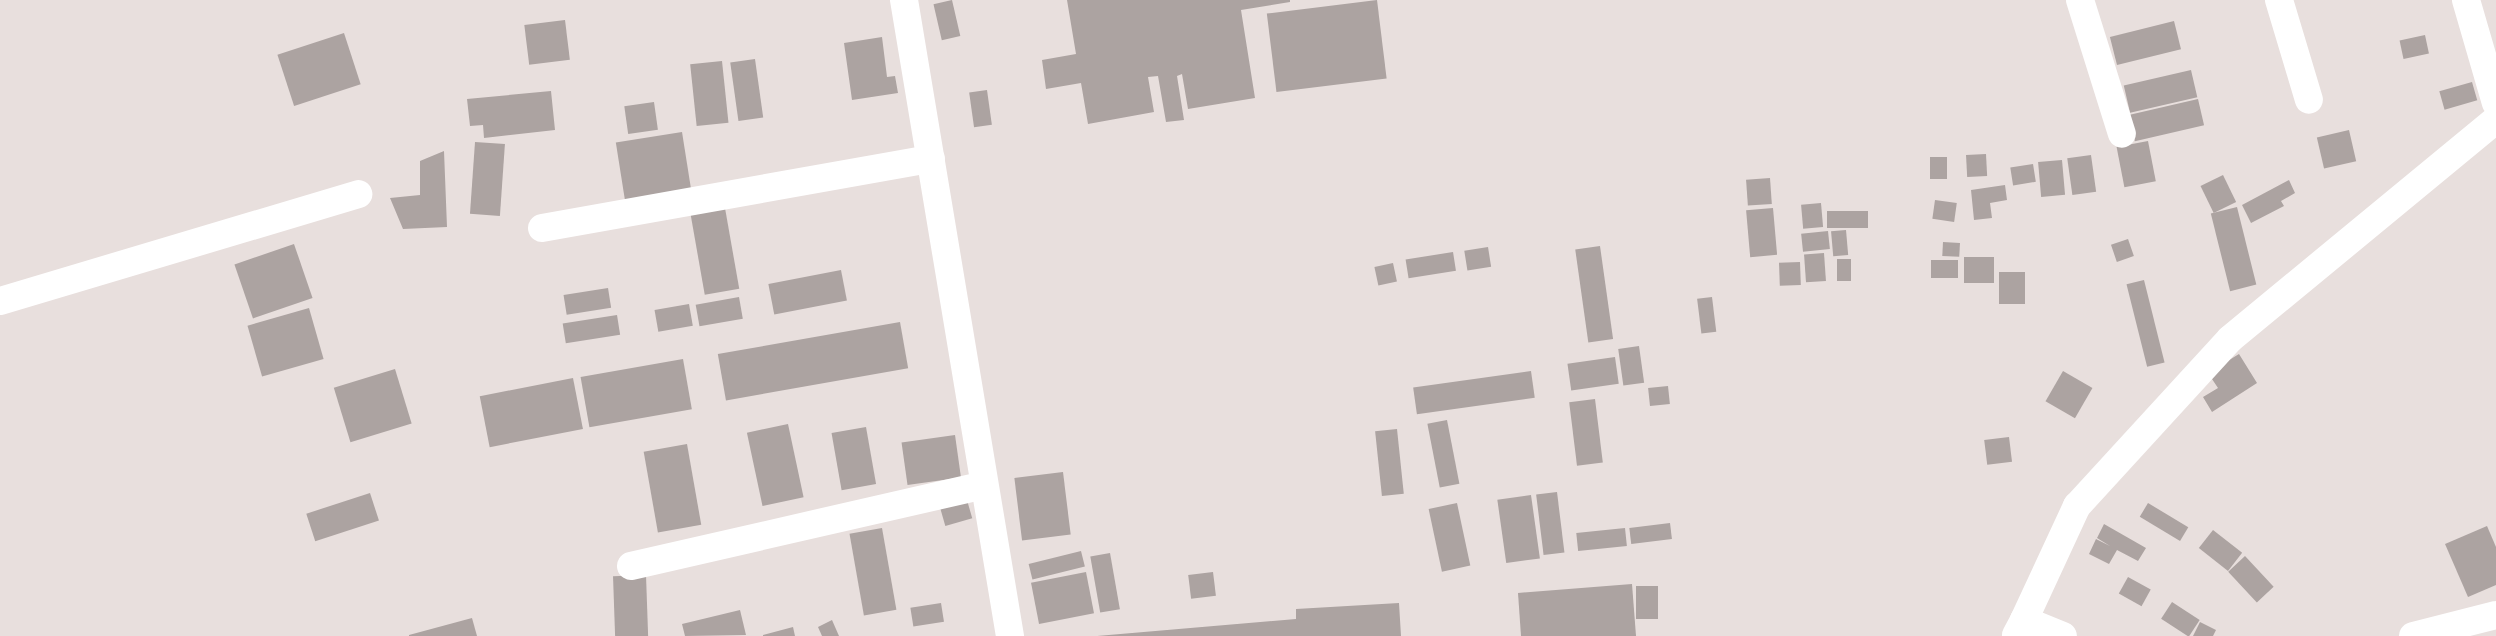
<!DOCTYPE html>
<html>
<head>
<meta charset="utf-8">
<style>
	body { margin:0 }
	#map { position:relative; width:2496px; height:636px; overflow:hidden; background:#e8dfdd; font-family:Figtree,sans-serif }
	div>[style] { position:absolute }
	.building>* { inset:0; background:#aca3a1; transform-origin:0 0 }
	.minor>* { height:28px; margin:-14px; padding:0 14px; transform-origin:14px; border-radius:14px; background:#fff }
	span { translate:-50% -50%; white-space:nowrap; text-align:center; line-height:1.15; -webkit-text-stroke:7px #f5ecea; paint-order:stroke }
</style>
</head>
<body>
<div id="map">
	<div class="building">
		<div style="left:952px;top:0;width:37px;height:19px;rotate:77deg"></div>
		<div style="clip-path:polygon(1067px 0,1290px 0,1290px 2px,1241px 10px,1255px 98px,1188px 109px,1182px 74px,1177px 76px,1184px 120px,1166px 122px,1158px 76px,1148px 77px,1154px 112px,1088px 124px,1081px 83px,1046px 89px,1042px 60px,1076px 54px)"></div>
		<div style="left:1377px;top:0;width:79px;height:111px;rotate:83deg"></div>
		<div style="left:565px;top:20px;width:40px;height:41px;rotate:83deg"></div>
		<div style="left:2174px;top:21px;width:29px;height:66px;rotate:76deg"></div>
		<div style="left:344px;top:33px;width:54px;height:70px;rotate:72deg"></div>
		<div style="left:2425px;top:35px;width:19px;height:26px;rotate:78deg"></div>
		<div style="clip-path:polygon(882px 37px,887px 77px,895px 76px,898px 93px,852px 100px,844px 43px)"></div>
		<div style="left:755px;top:59px;width:59px;height:25px;rotate:82deg"></div>
		<div style="left:722px;top:61px;width:62px;height:32px;rotate:84deg"></div>
		<div style="left:2191px;top:70px;width:28px;height:69px;rotate:77deg"></div>
		<div style="left:2472px;top:82px;width:19px;height:34px;rotate:74deg"></div>
		<div style="left:987px;top:90px;width:35px;height:18px;rotate:82deg"></div>
		<div style="clip-path:polygon(551px 91px,555px 130px,484px 138px,483px 125px,470px 126px,467px 99px)"></div>
		<div style="left:2198px;top:99px;width:27px;height:71px;rotate:77deg"></div>
		<div style="left:654px;top:102px;width:28px;height:30px;rotate:82deg"></div>
		<div style="left:2349px;top:130px;width:32px;height:33px;rotate:77deg"></div>
		<div style="left:682px;top:132px;width:61px;height:67px;rotate:81deg"></div>
		<div style="left:2148px;top:141px;width:41px;height:32px;rotate:79deg"></div>
		<div style="left:475px;top:142px;width:30px;height:72px;rotate:4deg"></div>
		<div style="clip-path:polygon(444px 151px,447px 227px,403px 229px,390px 198px,420px 195px,420px 161px)"></div>
		<div style="left:1986px;top:154px;width:22px;height:20px;rotate:87deg"></div>
		<div style="left:2091px;top:155px;width:37px;height:24px;rotate:82deg"></div>
		<div style="left:1930px;top:157px;width:17px;height:22px"></div>
		<div style="left:2062px;top:160px;width:35px;height:24px;rotate:85deg"></div>
		<div style="left:2033px;top:164px;width:18px;height:23px;rotate:81deg"></div>
		<div style="left:2223px;top:175px;width:30px;height:25px;rotate:64deg"></div>
		<div style="left:1770px;top:178px;width:26px;height:24px;rotate:86deg"></div>
		<div style="clip-path:polygon(2289px 180px,2295px 193px,2281px 201px,2284px 206px,2251px 223px,2242px 205px)"></div>
		<div style="clip-path:polygon(2005px 185px,2007px 200px,1990px 203px,1992px 218px,1974px 220px,1971px 190px)"></div>
		<div style="left:1935px;top:200px;width:22px;height:19px;rotate:8deg"></div>
		<div style="left:1821px;top:203px;width:24px;height:20px;rotate:85deg"></div>
		<div style="left:2237px;top:207px;width:80px;height:27px;rotate:76deg"></div>
		<div style="left:725px;top:208px;width:82px;height:35px;rotate:80deg"></div>
		<div style="left:1773px;top:208px;width:47px;height:27px;rotate:85deg"></div>
		<div style="left:1868px;top:211px;width:17px;height:41px;rotate:90deg"></div>
		<div style="left:1846px;top:230px;width:25px;height:15px;rotate:85deg"></div>
		<div style="left:1828px;top:231px;width:18px;height:27px;rotate:84deg"></div>
		<div style="left:2128px;top:239px;width:18px;height:18px;rotate:71deg"></div>
		<div style="left:1943px;top:242px;width:17px;height:14px;rotate:3deg"></div>
		<div style="left:294px;top:244px;width:57px;height:63px;rotate:71deg"></div>
		<div style="left:1600px;top:246px;width:94px;height:25px;rotate:82deg"></div>
		<div style="left:1488px;top:247px;width:20px;height:24px;rotate:81deg"></div>
		<div style="left:1453px;top:252px;width:19px;height:48px;rotate:81deg"></div>
		<div style="left:1824px;top:253px;width:28px;height:20px;rotate:86deg"></div>
		<div style="left:1964px;top:257px;width:30px;height:26px"></div>
		<div style="left:1837px;top:259px;width:14px;height:22px"></div>
		<div style="left:1931px;top:260px;width:27px;height:18px"></div>
		<div style="left:1800px;top:262px;width:23px;height:21px;rotate:88deg"></div>
		<div style="left:1393px;top:263px;width:19px;height:19px;rotate:78deg"></div>
		<div style="left:841px;top:270px;width:31px;height:74px;rotate:79deg"></div>
		<div style="left:1999px;top:272px;width:26px;height:32px"></div>
		<div style="left:2144px;top:280px;width:85px;height:18px;rotate:76deg"></div>
		<div style="left:608px;top:288px;width:20px;height:45px;rotate:81deg"></div>
		<div style="left:739px;top:297px;width:22px;height:44px;rotate:80deg"></div>
		<div style="left:1712px;top:297px;width:35px;height:15px;rotate:83deg"></div>
		<div style="left:689px;top:304px;width:22px;height:35px;rotate:80deg"></div>
		<div style="left:309px;top:308px;width:53px;height:64px;rotate:74deg"></div>
		<div style="left:617px;top:315px;width:20px;height:55px;rotate:81deg"></div>
		<div style="left:900px;top:322px;width:47px;height:185px;rotate:80deg"></div>
		<div style="left:1639px;top:346px;width:37px;height:21px;rotate:82deg"></div>
		<div style="clip-path:polygon(2239px 354px,2257px 383px,2212px 412px,2203px 397px,2218px 388px,2208px 373px)"></div>
		<div style="left:1615px;top:357px;width:27px;height:48px;rotate:82deg"></div>
		<div style="left:683px;top:359px;width:51px;height:104px;rotate:80deg"></div>
		<div style="left:395px;top:369px;width:57px;height:64px;rotate:73deg"></div>
		<div style="left:1531px;top:371px;width:27px;height:119px;rotate:82deg"></div>
		<div style="left:2063px;top:371px;width:34px;height:35px;rotate:30deg"></div>
		<div style="left:573px;top:378px;width:52px;height:95px;rotate:79deg"></div>
		<div style="left:1668px;top:386px;width:18px;height:20px;rotate:84deg"></div>
		<div style="left:1595px;top:399px;width:64px;height:26px;rotate:83deg"></div>
		<div style="left:1447px;top:420px;width:65px;height:20px;rotate:79deg"></div>
		<div style="left:788px;top:424px;width:75px;height:42px;rotate:78deg"></div>
		<div style="left:866px;top:427px;width:58px;height:35px;rotate:80deg"></div>
		<div style="left:1397px;top:429px;width:65px;height:22px;rotate:84deg"></div>
		<div style="left:955px;top:435px;width:43px;height:54px;rotate:82deg"></div>
		<div style="left:2009px;top:437px;width:25px;height:25px;rotate:83deg"></div>
		<div style="left:687px;top:444px;width:82px;height:44px;rotate:80deg"></div>
		<div style="left:1063px;top:472px;width:63px;height:49px;rotate:83deg"></div>
		<div style="left:1557px;top:492px;width:61px;height:21px;rotate:83deg"></div>
		<div style="left:370px;top:493px;width:29px;height:67px;rotate:72deg"></div>
		<div style="left:1531px;top:495px;width:64px;height:34px;rotate:82deg"></div>
		<div style="left:967px;top:500px;width:19px;height:28px;rotate:74deg"></div>
		<div style="left:1457px;top:503px;width:64px;height:29px;rotate:78deg"></div>
		<div style="left:2148px;top:503px;width:47px;height:16px;rotate:31deg"></div>
		<div style="left:1670px;top:523px;width:16px;height:41px;rotate:83deg"></div>
		<div style="clip-path:polygon(2104px 524px,2146px 548px,2138px 561px,2117px 550px,2109px 564px,2089px 554px,2096px 539px,2110px 546px,2097px 538px)"></div>
		<div style="clip-path:polygon(2487px 526px,2496px 547px,2496px 585px,2468px 597px,2445px 544px)"></div>
		<div style="left:882px;top:528px;width:83px;height:33px;rotate:80deg"></div>
		<div style="left:1625px;top:528px;width:18px;height:49px;rotate:84deg"></div>
		<div style="left:2213px;top:530px;width:37px;height:23px;rotate:38deg"></div>
		<div style="left:1081px;top:551px;width:16px;height:54px;rotate:76deg"></div>
		<div style="left:1110px;top:553px;width:57px;height:20px;rotate:80deg"></div>
		<div style="left:2245px;top:556px;width:42px;height:23px;rotate:47deg"></div>
		<div style="left:1086px;top:572px;width:42px;height:56px;rotate:79deg"></div>
		<div style="left:1213px;top:572px;width:24px;height:25px;rotate:83deg"></div>
		<div style="left:646px;top:575px;width:61px;height:33px;rotate:88deg"></div>
		<div style="left:2128px;top:577px;width:26px;height:19px;rotate:29deg"></div>
		<div style="clip-path:polygon(1632px 584px,1636px 636px,1521px 636px,1518px 593px)"></div>
		<div style="left:1636px;top:586px;width:22px;height:33px"></div>
		<div style="left:2172px;top:602px;width:33px;height:20px;rotate:33deg"></div>
		<div style="left:941px;top:603px;width:19px;height:31px;rotate:81deg"></div>
		<div style="clip-path:polygon(1399px 603px,1401px 636px,1097px 636px,1296px 619px,1296px 609px)"></div>
		<div style="clip-path:polygon(740px 610px,746px 635px,685px 636px,682px 624px)"></div>
		<div style="clip-path:polygon(472px 618px,477px 636px,409px 636px,409px 635px)"></div>
		<div style="clip-path:polygon(832px 620px,839px 636px,822px 636px,818px 627px)"></div>
		<div style="clip-path:polygon(2200px 622px,2216px 630px,2213px 636px,2193px 636px)"></div>
		<div style="clip-path:polygon(793px 627px,795px 636px,763px 636px,763px 635px)"></div>
	</div>
	<div class="minor">
		<div style="left:904px;top:0;width:645px;rotate:80.54deg"></div>
		<div style="left:2080px;top:0;width:140px;rotate:72.6deg"></div>
		<div style="left:2279px;top:0;width:104px;rotate:73.3deg"></div>
		<div style="left:2466px;top:0;width:107px;rotate:73.8deg"></div>
		<div style="left:542px;top:228px;width:395px;rotate:-10.1deg"></div>
		<div style="left:0;top:301px;width:374px;rotate:-16.6deg"></div>
		<div style="left:631px;top:566px;width:359px;rotate:-12.9deg"></div>
		<div style="left:2024px;top:620px;width:126px;rotate:-65.1deg"></div>
		<div style="left:2077px;top:506px;width:226px;rotate:-47.5deg"></div>
		<div style="left:2230px;top:339px;width:345px;rotate:-39.5deg"></div>
		<div style="left:2016px;top:635px;width:17px;rotate:-62deg"></div>
		<div style="left:2024px;top:620px;width:42px;rotate:22.3deg"></div>
		<div style="left:2413px;top:636px;width:86px;rotate:-14.2deg"></div>
	</div>
</div>
</body>
</html>
